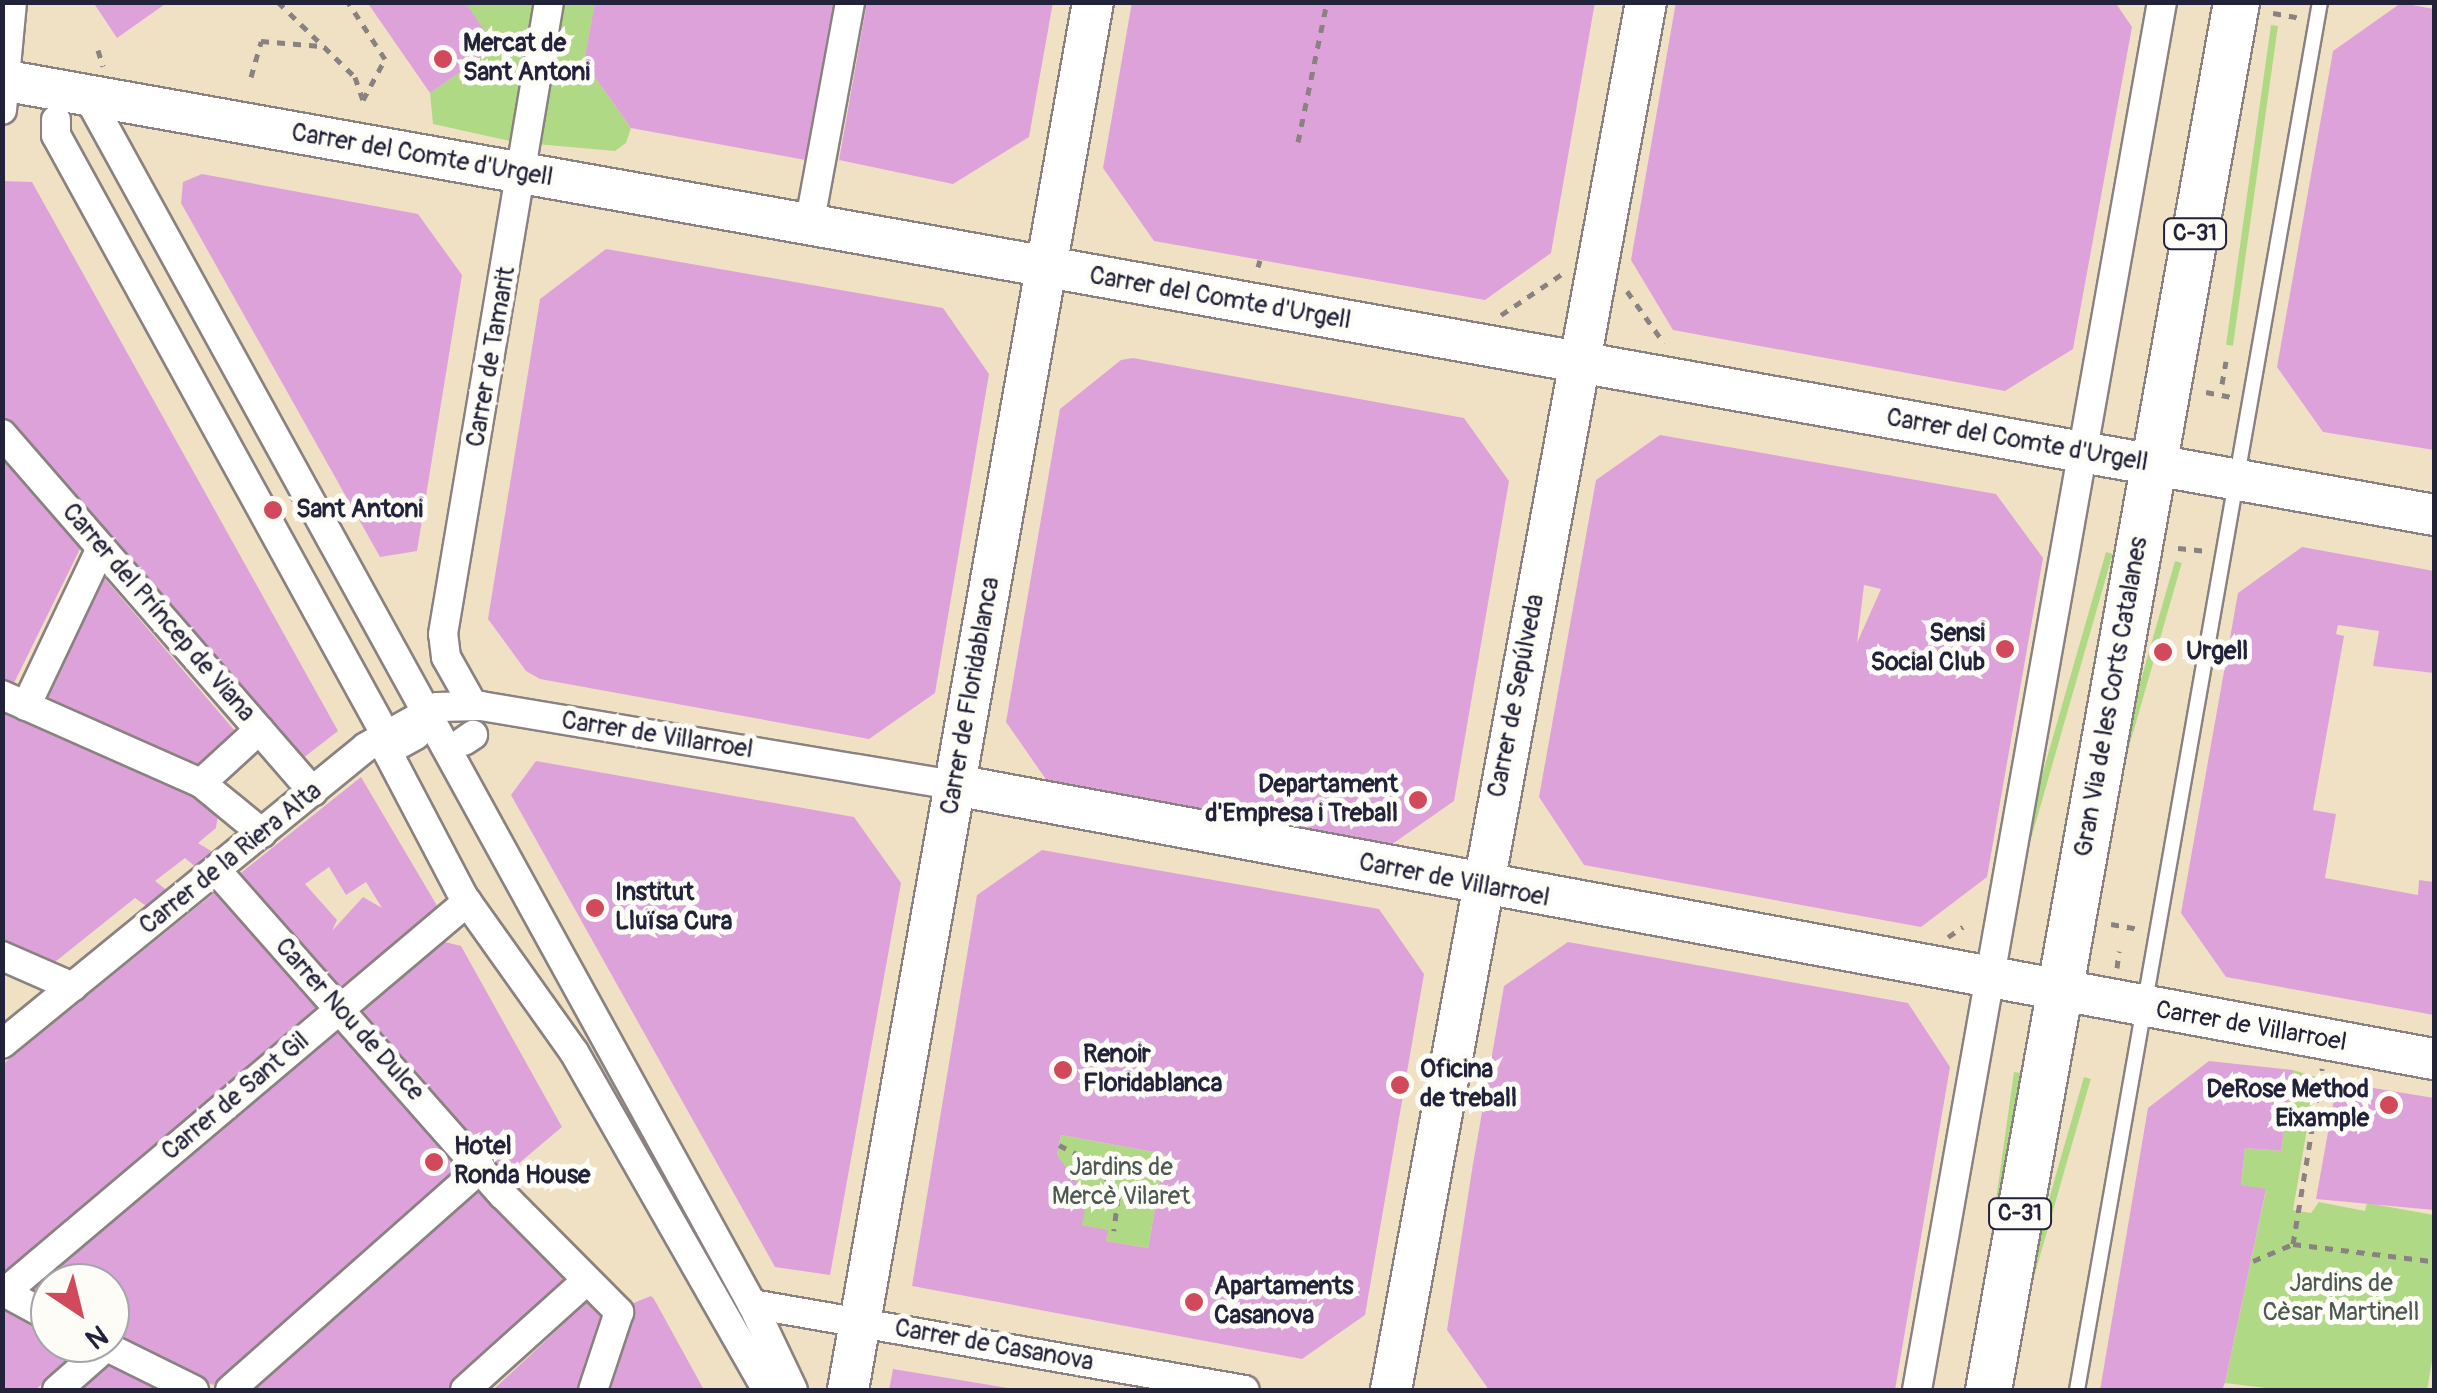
<!DOCTYPE html>
<html>
<head>
<meta charset="utf-8">
<style>
	body { margin:0 }
	#map { position:relative; width:2437px; height:1393px; overflow:hidden; background:#f1e1c4; font-family:Pangolin,sans-serif }
	div>[style] { position:absolute }
	.green>* { inset:0; background:#afd984; transform-origin:0 0 }
	.building>* { inset:0; background:#dea2da }
	.path>* { height:5px; margin-top:-2.5px; transform-origin:0; background:repeating-linear-gradient(90deg,#8a8280 0 8px,transparent 0 16px) }
	.roads { filter:drop-shadow(2px 0 #8a8280) drop-shadow(-2px 0 #8a8280) drop-shadow(0 2px #8a8280) drop-shadow(0 -2px #8a8280) }
	.lane>* { height:14px; margin:-7px; padding:0 7px; transform-origin:7px; border-radius:7px; background:#fff }
	.street>* { height:28px; margin:-14px; padding:0 14px; transform-origin:14px; border-radius:14px; background:#fff }
	.secondary>* { height:40px; margin:-20px; padding:0 20px; transform-origin:20px; border-radius:20px; background:#fff }
	.primary>* { height:45px; margin:-22.5px; padding:0 22.5px; transform-origin:22.5px; border-radius:22.5px; background:#fff }
	.dots>* { width:28px; height:28px; translate:-50% -50%; box-sizing:border-box; border:5px solid #fdfcf7; border-radius:50% }
	span { translate:-50% -50%; white-space:nowrap; text-align:center; line-height:1.15; -webkit-text-stroke:10px #fdfcf7; paint-order:stroke }
	.shield-label span { padding:2px 8px; background:#fdfcf7; border:2px solid; border-radius:8px; -webkit-text-stroke-width:0 }
	.shield-label { font-size:22px; color:#22223b; font-weight:700 }
	.poi-label { font-size:25px; color:#22223b; font-weight:700 }
	.left { translate:0 -50%; text-align:left }
	.right { translate:-100% -50%; text-align:right }
	.street-label { font-size:25px; color:#22223b }
	.park-label { font-size:25px; color:#4c5951 }
	.frame { position:absolute; inset:0; border:5px solid #22223b; pointer-events:none }
	.north { position:absolute; left:30px; top:1263px; width:100px; height:100px; box-sizing:border-box; background:#fdfcf7; border:2px solid #a5a5ac; border-radius:50%; rotate:145deg; font-size:28px; font-weight:700; line-height:40px; text-align:center; color:#22223b }
	.north::after { content:''; display:block; margin:auto; width:35px; height:45px; background:#d1495b; clip-path:polygon(50% 0,100% 100%,50% 72%,0 100%) }
</style>
</head>
<body>
<div id="map">
	<div class="green">
		<div style="clip-path:polygon(465px 3px,595px 3px,584px 62px,631px 128px,626px 143px,615px 151px,514px 142px,433px 124px,430px 93px,496px 47px)"></div>
		<div style="left:2271px;top:25px;width:7px;height:323px;rotate:8deg"></div>
		<div style="left:2106px;top:552px;width:7px;height:353px;rotate:16deg"></div>
		<div style="left:2175px;top:561px;width:7px;height:265px;rotate:16deg"></div>
		<div style="clip-path:polygon(2293px 1070px,2316px 1077px,2293px 1210px,2311px 1213px,2319px 1202px,2365px 1211px,2367px 1203px,2434px 1215px,2434px 1350px,2427px 1390px,2283px 1390px,2225px 1383px,2266px 1190px,2241px 1185px,2245px 1148px,2281px 1151px)"></div>
		<div style="left:2014px;top:1072px;width:7px;height:323px;rotate:8deg"></div>
		<div style="left:2084px;top:1077px;width:7px;height:318px;rotate:16deg"></div>
		<div style="clip-path:polygon(1061px 1135px,1165px 1154px,1148px 1248px,1106px 1241px,1107px 1230px,1082px 1225px,1057px 1156px)"></div>
	</div>
	<div class="building">
		<div style="clip-path:polygon(93px 2px,168px 2px,117px 38px)"></div>
		<div style="clip-path:polygon(367px 2px,465px 2px,496px 47px,430px 93px)"></div>
		<div style="clip-path:polygon(595px 2px,839px 2px,811px 161px,631px 128px,584px 62px)"></div>
		<div style="clip-path:polygon(867px 2px,1053px 2px,1029px 137px,953px 184px,839px 160px)"></div>
		<div style="clip-path:polygon(1132px 2px,1595px 2px,1551px 253px,1485px 300px,1154px 241px,1103px 168px)"></div>
		<div style="clip-path:polygon(1676px 2px,2115px 2px,2132px 27px,2073px 349px,2005px 391px,1673px 330px,1631px 260px)"></div>
		<div style="clip-path:polygon(2401px 3px,2434px 9px,2434px 450px,2323px 432px,2277px 367px,2333px 51px)"></div>
		<div style="clip-path:polygon(202px 174px,418px 214px,462px 275px,417px 551px,380px 557px,181px 203px,183px 182px)"></div>
		<div style="clip-path:polygon(2px 181px,32px 182px,338px 731px,298px 762px,2px 418px)"></div>
		<div style="clip-path:polygon(606px 249px,943px 308px,989px 374px,935px 693px,869px 739px,540px 679px,526px 671px,488px 619px,540px 299px)"></div>
		<div style="clip-path:polygon(1133px 358px,1464px 418px,1509px 481px,1454px 801px,1388px 847px,1052px 788px,1006px 722px,1060px 409px,1121px 360px)"></div>
		<div style="clip-path:polygon(evenodd,1660px 435px,1996px 494px,2043px 558px,1987px 877px,1921px 927px,1584px 865px,1539px 797px,1596px 480px,1660px 435px,1864px 585px,1881px 589px,1857px 643px,1864px 585px)"></div>
		<div style="clip-path:polygon(2px 458px,80px 549px,11px 689px,2px 685px)"></div>
		<div style="clip-path:polygon(2302px 547px,2434px 571px,2434px 673px,2373px 666px,2379px 631px,2338px 625px,2336px 634px,2344px 636px,2313px 810px,2336px 814px,2325px 878px,2418px 895px,2419px 880px,2434px 882px,2434px 1015px,2226px 977px,2181px 913px,2238px 593px)"></div>
		<div style="clip-path:polygon(101px 574px,241px 738px,200px 773px,38px 702px)"></div>
		<div style="clip-path:polygon(2px 706px,205px 795px,218px 814px,216px 828px,198px 843px,216px 854px,198px 869px,185px 858px,155px 881px,169px 892px,149px 908px,135px 898px,55px 962px,2px 940px)"></div>
		<div style="clip-path:polygon(536px 761px,854px 817px,901px 883px,830px 1275px,775px 1267px,511px 795px)"></div>
		<div style="clip-path:polygon(evenodd,361px 777px,439px 909px,341px 993px,237px 876px,361px 777px,329px 867px,346px 895px,366px 882px,382px 908px,363px 897px,332px 931px,337px 920px,305px 884px,329px 867px)"></div>
		<div style="clip-path:polygon(evenodd,1042px 850px,1379px 909px,1424px 974px,1365px 1315px,1302px 1359px,912px 1286px,977px 895px,1042px 850px,1061px 1135px,1165px 1154px,1148px 1248px,1106px 1241px,1108px 1230px,1082px 1225px,1087px 1197px,1057px 1155px,1061px 1135px)"></div>
		<div style="clip-path:polygon(218px 890px,324px 1009px,2px 1279px,2px 1065px)"></div>
		<div style="clip-path:polygon(437px 940px,461px 946px,562px 1127px,505px 1175px,357px 1009px)"></div>
		<div style="clip-path:polygon(1568px 942px,1908px 1003px,1950px 1067px,1895px 1390px,1489px 1390px,1447px 1330px,1473px 1164px,1504px 986px)"></div>
		<div style="clip-path:polygon(339px 1025px,458px 1158px,457px 1172px,213px 1385px,110px 1332px,110px 1283px,50px 1283px,50px 1301px,29px 1290px)"></div>
		<div style="clip-path:polygon(2209px 1061px,2293px 1070px,2281px 1151px,2245px 1148px,2241px 1185px,2266px 1189px,2225px 1383px,2222px 1390px,2100px 1390px,2148px 1108px)"></div>
		<div style="clip-path:polygon(2337px 1082px,2434px 1098px,2434px 1210px,2316px 1199px)"></div>
		<div style="clip-path:polygon(479px 1184px,568px 1277px,446px 1390px,241px 1390px)"></div>
		<div style="clip-path:polygon(651px 1296px,654px 1299px,704px 1390px,602px 1390px,631px 1304px)"></div>
		<div style="clip-path:polygon(591px 1298px,609px 1317px,583px 1390px,493px 1390px)"></div>
		<div style="clip-path:polygon(2px 1307px,50px 1331px,50px 1343px,83px 1348px,35px 1390px,2px 1390px)"></div>
		<div style="clip-path:polygon(106px 1359px,168px 1390px,69px 1390px)"></div>
		<div style="clip-path:polygon(893px 1369px,1008px 1388px,1008px 1390px,889px 1390px)"></div>
	</div>
	<div class="path">
		<div style="left:278px;top:2px;width:107px;rotate:44.2deg"></div>
		<div style="left:355px;top:77px;width:24px;rotate:71deg"></div>
		<div style="left:363px;top:100px;width:47px;rotate:-61.8deg"></div>
		<div style="left:385px;top:59px;width:68px;rotate:-123deg"></div>
		<div style="left:2273px;top:13px;width:27px;rotate:10deg"></div>
		<div style="left:98px;top:50px;width:17px;rotate:73deg"></div>
		<div style="left:251px;top:77px;width:37px;rotate:-74deg"></div>
		<div style="left:261px;top:41px;width:60px;rotate:4.8deg"></div>
		<div style="left:1298px;top:142px;width:143px;rotate:-78.3deg"></div>
		<div style="left:1258px;top:267px;width:7px;rotate:-74deg"></div>
		<div style="left:1627px;top:291px;width:64px;rotate:54.6deg"></div>
		<div style="left:1501px;top:315px;width:73px;rotate:-33.9deg"></div>
		<div style="left:2222px;top:384px;width:23px;rotate:-80deg"></div>
		<div style="left:2206px;top:392px;width:26px;rotate:11deg"></div>
		<div style="left:2178px;top:548px;width:27px;rotate:6deg"></div>
		<div style="left:2111px;top:924px;width:27px;rotate:10deg"></div>
		<div style="left:1948px;top:937px;width:18px;rotate:-34deg"></div>
		<div style="left:2117px;top:968px;width:17px;rotate:-83deg"></div>
		<div style="left:1059px;top:1145px;width:44px;rotate:27.1deg"></div>
		<div style="left:1098px;top:1165px;width:38px;rotate:58deg"></div>
		<div style="left:1118px;top:1197px;width:34px;rotate:97deg"></div>
		<div style="left:2293px;top:1244px;width:178px;rotate:-80.6deg"></div>
		<div style="left:2253px;top:1261px;width:43px;rotate:-23deg"></div>
		<div style="left:2293px;top:1244px;width:139px;rotate:7deg"></div>
	</div>
	<div class="roads">
		<div class="lane">
			<div style="left:2077px;top:1390px;width:1409px;rotate:-80.07deg"></div>
		</div>
		<div class="street">
			<div style="left:87px;top:95px;width:1380px;rotate:61.19deg"></div>
			<div style="left:752px;top:1304px;width:500px;rotate:9.9deg"></div>
			<div style="left:2px;top:110px;width:108px;rotate:-84.7deg"></div>
			<div style="left:56px;top:120px;width:15px;rotate:90deg"></div>
			<div style="left:56px;top:135px;width:669px;rotate:61.21deg"></div>
			<div style="left:809px;top:226px;width:228px;rotate:-79.6deg"></div>
			<div style="left:2px;top:434px;width:474px;rotate:49deg"></div>
			<div style="left:2px;top:695px;width:218px;rotate:23.9deg"></div>
			<div style="left:201px;top:783px;width:79px;rotate:39.3deg"></div>
			<div style="left:473px;top:705px;width:55px;rotate:-119.4deg"></div>
			<div style="left:446px;top:657px;width:23px;rotate:-97deg"></div>
			<div style="left:443px;top:634px;width:641px;rotate:-80.48deg"></div>
			<div style="left:26px;top:706px;width:170px;rotate:-64.6deg"></div>
			<div style="left:416px;top:735px;width:33px;rotate:151deg"></div>
			<div style="left:387px;top:751px;width:164px;rotate:62.3deg"></div>
			<div style="left:463px;top:896px;width:191px;rotate:54.6deg"></div>
			<div style="left:574px;top:1052px;width:389px;rotate:60.3deg"></div>
			<div style="left:464px;top:741px;width:11px;rotate:-34deg"></div>
			<div style="left:201px;top:783px;width:79px;rotate:-42.4deg"></div>
			<div style="left:217px;top:871px;width:432px;rotate:48.6deg"></div>
			<div style="left:503px;top:1195px;width:165px;rotate:45.2deg"></div>
			<div style="left:619px;top:1312px;width:82px;rotate:108.4deg"></div>
			<div style="left:2px;top:956px;width:77px;rotate:23.6deg"></div>
			<div style="left:2px;top:1044px;width:470px;rotate:-39.2deg"></div>
			<div style="left:366px;top:747px;width:81px;rotate:-29.4deg"></div>
			<div style="left:437px;top:707px;width:44px;rotate:-1.3deg"></div>
			<div style="left:481px;top:706px;width:481px;rotate:9.5deg"></div>
			<div style="left:2px;top:1291px;width:55px;rotate:28.4deg"></div>
			<div style="left:5px;top:1292px;width:605px;rotate:-40.17deg"></div>
			<div style="left:752px;top:1304px;width:95px;rotate:64.5deg"></div>
			<div style="left:99px;top:1343px;width:106px;rotate:26.3deg"></div>
			<div style="left:57px;top:1390px;width:65px;rotate:-41.3deg"></div>
			<div style="left:230px;top:1390px;width:335px;rotate:-41.5deg"></div>
			<div style="left:465px;top:1390px;width:161px;rotate:-42deg"></div>
			<div style="left:1917px;top:1390px;width:1409px;rotate:-79.99deg"></div>
		</div>
		<div class="secondary">
			<div style="left:2px;top:80px;width:2471px;rotate:10.14deg"></div>
			<div style="left:955px;top:785px;width:1504px;rotate:10.5deg"></div>
			<div style="left:848px;top:1390px;width:1409px;rotate:-79.99deg"></div>
			<div style="left:1391px;top:1390px;width:1411px;rotate:-79.59deg"></div>
		</div>
		<div class="primary">
			<div style="left:1988px;top:1390px;width:1410px;rotate:-79.87deg"></div>
		</div>
	</div>
	<div class="dots">
		<div style="left:443px;top:59px;background:#d1495b"></div>
		<div style="left:273px;top:510px;background:#d1495b"></div>
		<div style="left:2005px;top:649px;background:#d1495b"></div>
		<div style="left:2163px;top:652px;background:#d1495b"></div>
		<div style="left:1418px;top:800px;background:#d1495b"></div>
		<div style="left:595px;top:908px;background:#d1495b"></div>
		<div style="left:1063px;top:1070px;background:#d1495b"></div>
		<div style="left:1400px;top:1085px;background:#d1495b"></div>
		<div style="left:2389px;top:1105px;background:#d1495b"></div>
		<div style="left:434px;top:1162px;background:#d1495b"></div>
		<div style="left:1194px;top:1302px;background:#d1495b"></div>
	</div>
	<div class="shield-label">
		<span style="left:2195px;top:234px">C-31</span>
		<span style="left:2020px;top:1214px">C-31</span>
	</div>
	<div class="poi-label">
		<span class="left" style="left:463px;top:59px">Mercat de<br>Sant Antoni</span>
		<span class="left" style="left:296px;top:510px">Sant Antoni</span>
		<span class="right" style="left:1985px;top:649px">Sensi<br>Social Club</span>
		<span class="left" style="left:2186px;top:652px">Urgell</span>
		<span class="right" style="left:1398px;top:800px">Departament<br>d'Empresa i Treball</span>
		<span class="left" style="left:615px;top:908px">Institut<br>Lluïsa Cura</span>
		<span class="left" style="left:1083px;top:1070px">Renoir<br>Floridablanca</span>
		<span class="left" style="left:1420px;top:1085px">Oficina<br>de treball</span>
		<span class="right" style="left:2369px;top:1105px">DeRose Method<br>Eixample</span>
		<span class="left" style="left:454px;top:1162px">Hotel<br>Ronda House</span>
		<span class="left" style="left:1214px;top:1302px">Apartaments<br>Casanova</span>
	</div>
	<div class="street-label">
		<span style="left:422px;top:156px;rotate:10deg">Carrer del Comte d'Urgell</span>
		<span style="left:1220px;top:299px;rotate:10deg">Carrer del Comte d'Urgell</span>
		<span style="left:492px;top:357px;rotate:-80deg">Carrer de Tamarit</span>
		<span style="left:2017px;top:441px;rotate:10deg">Carrer del Comte d'Urgell</span>
		<span style="left:158px;top:613px;rotate:49deg">Carrer del Príncep de Viana</span>
		<span style="left:971px;top:696px;rotate:-80deg">Carrer de Floridablanca</span>
		<span style="left:1517px;top:696px;rotate:-79deg">Carrer de Sepúlveda</span>
		<span style="left:2112px;top:697px;rotate:-80deg">Gran Via de les Corts Catalanes</span>
		<span style="left:657px;top:736px;rotate:9deg">Carrer de Villarroel</span>
		<span style="left:231px;top:859px;rotate:-39deg">Carrer de la Riera Alta</span>
		<span style="left:1454px;top:881px;rotate:11deg">Carrer de Villarroel</span>
		<span style="left:349px;top:1020px;rotate:48deg">Carrer Nou de Dulce</span>
		<span style="left:2251px;top:1027px;rotate:10deg">Carrer de Villarroel</span>
		<span style="left:236px;top:1097px;rotate:-40deg">Carrer de Sant Gil</span>
		<span style="left:994px;top:1346px;rotate:10deg">Carrer de Casanova</span>
	</div>
	<div class="park-label">
		<span style="left:1121px;top:1183px">Jardins de<br>Mercè Vilaret</span>
		<span style="left:2341px;top:1299px">Jardins de<br>Cèsar Martinell</span>
	</div>
	<div class="frame"></div>
	<div class="north">N</div>
</div>
</body>
</html>
